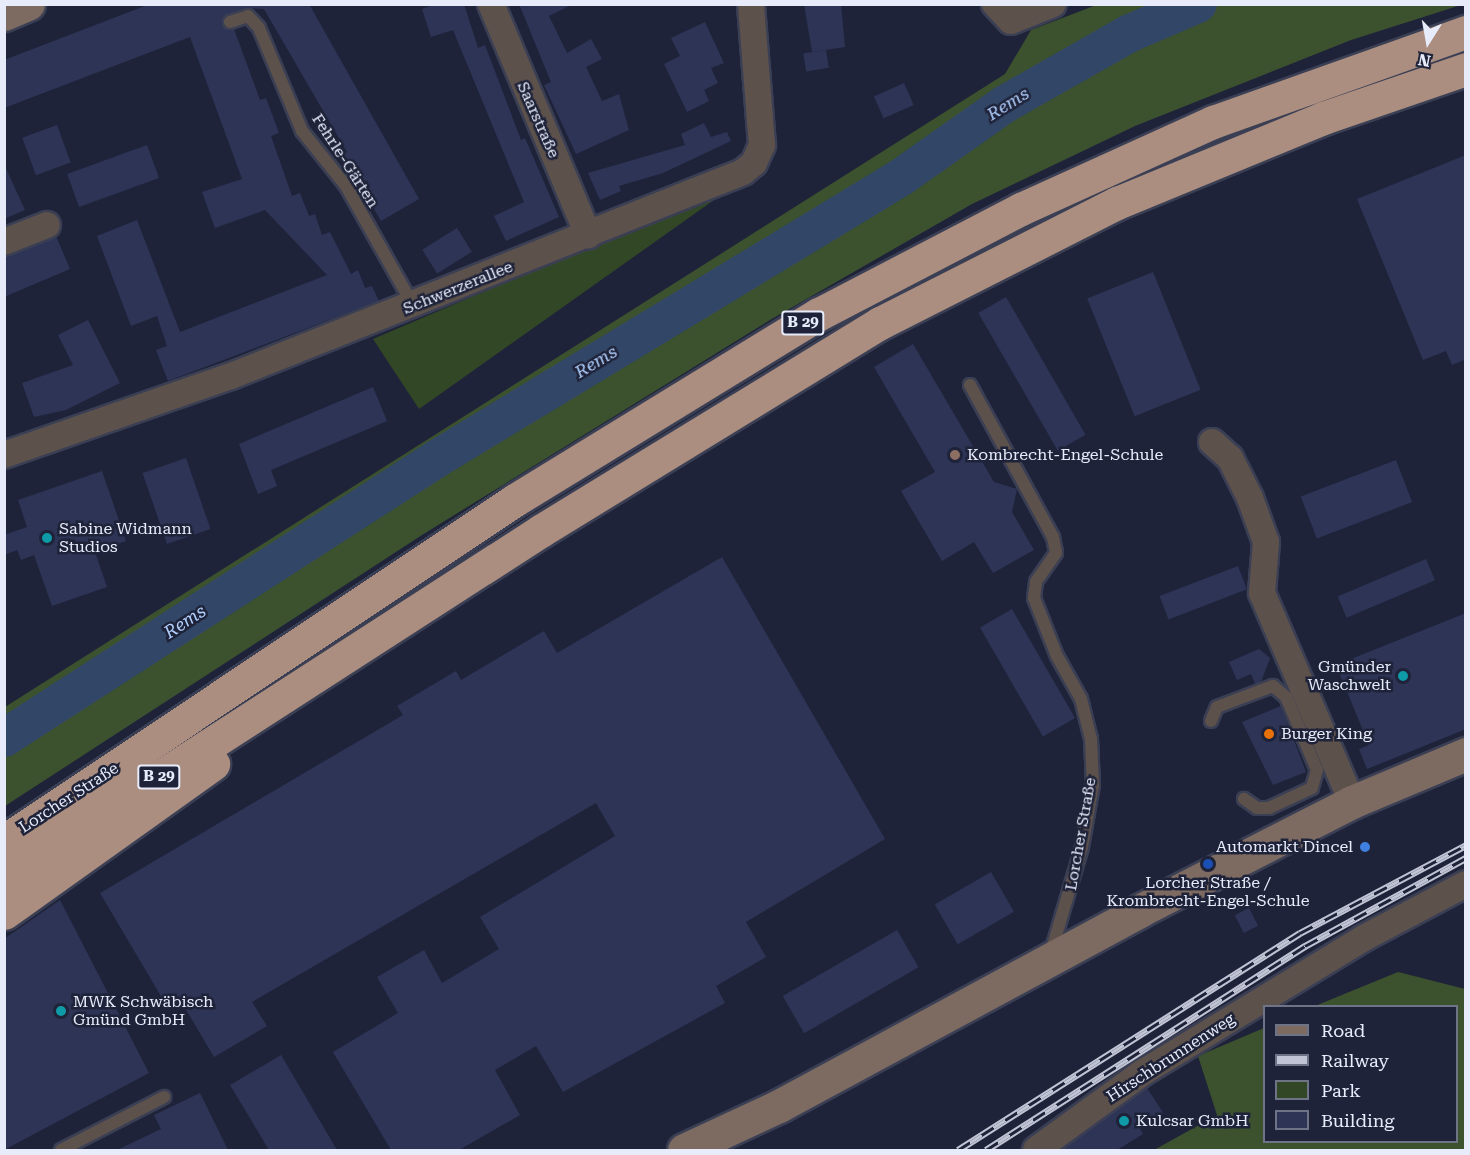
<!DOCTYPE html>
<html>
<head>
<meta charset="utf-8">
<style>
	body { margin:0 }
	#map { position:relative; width:1470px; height:1155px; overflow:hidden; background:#1f2339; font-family:"Roboto Serif",serif }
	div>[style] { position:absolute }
	.green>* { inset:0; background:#324726 }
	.forest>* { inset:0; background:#3c522f }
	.river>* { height:38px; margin:-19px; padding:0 19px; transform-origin:19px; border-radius:19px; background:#324767 }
	.building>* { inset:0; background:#2d3456; transform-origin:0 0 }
	.roads { filter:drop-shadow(2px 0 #3b3f54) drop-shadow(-2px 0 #3b3f54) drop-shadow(0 2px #3b3f54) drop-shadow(0 -2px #3b3f54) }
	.lane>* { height:12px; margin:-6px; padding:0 6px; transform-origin:6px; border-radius:6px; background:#5d514c }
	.street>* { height:26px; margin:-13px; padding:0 13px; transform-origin:13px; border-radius:13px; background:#5d514c }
	.secondary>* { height:33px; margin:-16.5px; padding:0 16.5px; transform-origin:16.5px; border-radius:16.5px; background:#7d6a61 }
	.highway>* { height:33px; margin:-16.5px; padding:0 16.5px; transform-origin:16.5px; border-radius:16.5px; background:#ab8e80 }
	.rail>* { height:7px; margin-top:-3.5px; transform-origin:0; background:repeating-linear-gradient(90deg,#1f2339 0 14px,#c0c4d4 0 28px); box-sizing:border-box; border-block:2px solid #c0c4d4 }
	.dots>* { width:16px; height:16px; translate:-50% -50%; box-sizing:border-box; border:3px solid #1f2339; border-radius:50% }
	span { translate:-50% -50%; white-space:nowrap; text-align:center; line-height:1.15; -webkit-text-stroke:5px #1f2339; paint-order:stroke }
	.shield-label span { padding:2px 4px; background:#1f2339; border:2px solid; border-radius:4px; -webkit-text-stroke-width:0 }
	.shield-label { font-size:15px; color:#e7ebfa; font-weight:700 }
	.street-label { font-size:16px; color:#e7ebfa }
	.poi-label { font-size:16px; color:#e7ebfa }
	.left { translate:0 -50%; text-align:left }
	.right { translate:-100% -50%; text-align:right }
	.water-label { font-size:18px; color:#b0cffd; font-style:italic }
	.frame { position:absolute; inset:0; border:6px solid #e7ebfa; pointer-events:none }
	.legend { position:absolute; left:1263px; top:1005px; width:195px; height:138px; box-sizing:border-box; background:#1f2339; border:2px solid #6f7386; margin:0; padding:8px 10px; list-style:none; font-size:18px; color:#e7ebfa }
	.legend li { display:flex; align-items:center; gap:12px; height:30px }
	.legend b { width:30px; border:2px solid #6f7386 }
	.north { position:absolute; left:1398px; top:12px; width:60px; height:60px; -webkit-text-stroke:4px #1f2339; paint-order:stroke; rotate:191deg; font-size:16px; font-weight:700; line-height:24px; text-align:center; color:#e7ebfa }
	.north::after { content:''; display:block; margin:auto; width:21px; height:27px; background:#e7ebfa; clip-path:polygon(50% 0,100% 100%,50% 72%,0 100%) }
</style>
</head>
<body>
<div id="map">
	<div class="green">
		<div style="clip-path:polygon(738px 183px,419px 409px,373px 339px)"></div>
	</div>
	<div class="forest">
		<div style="clip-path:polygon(1099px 4px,1461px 5px,1351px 40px,1135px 126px,972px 204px,770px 320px,422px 535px,5px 806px,5px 707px,1005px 74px,1031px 30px)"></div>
		<div style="clip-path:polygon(1398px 972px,1465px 989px,1465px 1150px,1154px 1150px,1217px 1115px,1198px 1056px,1264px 1028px,1264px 1142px,1456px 1142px,1456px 1006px,1315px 1006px)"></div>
	</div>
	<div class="river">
		<div style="left:4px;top:738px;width:516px;rotate:-32.83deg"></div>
		<div style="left:438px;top:458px;width:540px;rotate:-31.22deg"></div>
		<div style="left:900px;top:178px;width:128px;rotate:-35.2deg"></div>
		<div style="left:1005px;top:104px;width:142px;rotate:-29.6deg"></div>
		<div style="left:1128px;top:34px;width:76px;rotate:-23.2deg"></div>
	</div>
	<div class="building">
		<div style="clip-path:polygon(150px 4px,309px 4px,419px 199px,381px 221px,342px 155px,347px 152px,264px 9px,245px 8px,224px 16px,222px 25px,234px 29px,260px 100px,266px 98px,279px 133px,271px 136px,292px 196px,300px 193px,309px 216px,315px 214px,322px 235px,330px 232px,351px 274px,358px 270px,365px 288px,372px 286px,379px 301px,168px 381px,156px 350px,167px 346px,157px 316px,131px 326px,97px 236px,137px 220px,180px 332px,327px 275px,265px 210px,215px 228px,202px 192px,242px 179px,190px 37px,4px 108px,4px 60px)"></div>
		<div style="clip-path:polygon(436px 4px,464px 4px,478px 48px,485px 45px,521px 140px,525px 138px,559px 217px,506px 241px,494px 216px,524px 202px,453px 30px,431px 37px,422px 9px)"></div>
		<div style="clip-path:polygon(519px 4px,573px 4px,549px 16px,567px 53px,591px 39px,602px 59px,586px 67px,602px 101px,619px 94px,629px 130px,576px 154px,544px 85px,551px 82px)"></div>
		<div style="clip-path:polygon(804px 4px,841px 4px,845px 47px,812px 52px)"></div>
		<div style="clip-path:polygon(705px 22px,724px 63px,711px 68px,718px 83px,704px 90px,709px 101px,687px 112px,664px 64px,680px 56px,671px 38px)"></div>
		<div style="left:826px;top:50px;width:18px;height:23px;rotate:81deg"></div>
		<div style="left:904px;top:83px;width:24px;height:33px;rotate:66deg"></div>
		<div style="clip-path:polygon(704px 123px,711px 137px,727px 132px,731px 141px,663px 173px,619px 186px,621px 191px,600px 200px,588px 173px,685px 145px,681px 134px)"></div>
		<div style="left:57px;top:125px;width:40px;height:37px;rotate:70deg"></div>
		<div style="left:147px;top:145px;width:35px;height:85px;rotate:70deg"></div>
		<div style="clip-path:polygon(1466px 155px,1466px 359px,1452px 365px,1446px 351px,1423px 360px,1357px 199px)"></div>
		<div style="clip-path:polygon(4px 164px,25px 210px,4px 219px)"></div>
		<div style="left:457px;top:228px;width:28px;height:41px;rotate:58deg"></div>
		<div style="clip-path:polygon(56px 236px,70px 269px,4px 297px,4px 258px)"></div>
		<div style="left:1153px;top:272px;width:127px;height:71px;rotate:68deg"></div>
		<div style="left:1006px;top:297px;width:159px;height:32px;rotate:60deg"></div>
		<div style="clip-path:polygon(88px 320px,120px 383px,66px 410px,34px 417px,22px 383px,73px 365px,58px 335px)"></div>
		<div style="clip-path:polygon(913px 344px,994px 482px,1017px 489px,1012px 512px,1034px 550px,993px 573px,974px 542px,942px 561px,901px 491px,935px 472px,874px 367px)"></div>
		<div style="clip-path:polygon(373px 387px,387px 421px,271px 470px,277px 486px,258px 494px,239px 444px)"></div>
		<div style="left:186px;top:458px;width:75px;height:46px;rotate:71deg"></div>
		<div style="left:1396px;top:460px;width:45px;height:102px;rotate:69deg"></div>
		<div style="clip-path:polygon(102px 471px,126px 541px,95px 552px,107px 587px,52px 606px,34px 555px,21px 560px,17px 550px,4px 555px,4px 535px,27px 527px,18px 500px)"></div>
		<div style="clip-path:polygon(722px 557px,885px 839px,746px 922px,766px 957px,716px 986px,725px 1003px,563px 1092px,536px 1046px,495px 1070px,520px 1115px,459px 1150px,391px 1150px,333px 1052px,398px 1013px,377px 977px,424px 950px,442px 983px,499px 949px,480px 917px,615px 836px,596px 803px,252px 1002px,267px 1026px,214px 1057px,178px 996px,165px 1003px,100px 893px,403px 715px,397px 706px,456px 671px,461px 680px,544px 631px,557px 653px)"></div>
		<div style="left:1426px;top:559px;width:23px;height:96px;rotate:67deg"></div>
		<div style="left:1238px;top:566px;width:25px;height:84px;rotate:69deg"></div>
		<div style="left:1012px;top:609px;width:126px;height:37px;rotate:60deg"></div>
		<div style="clip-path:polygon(1466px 613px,1466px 729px,1367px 769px,1359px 749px,1369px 745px,1336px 665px)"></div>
		<div style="clip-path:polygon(1259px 649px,1270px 658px,1261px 682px,1255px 684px,1251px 674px,1237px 680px,1229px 662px)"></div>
		<div style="clip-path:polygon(1281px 706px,1306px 772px,1273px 785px,1242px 722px)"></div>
		<div style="left:991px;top:872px;width:46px;height:65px;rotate:60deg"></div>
		<div style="clip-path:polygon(60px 900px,149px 1073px,4px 1150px,4px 939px)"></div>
		<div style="left:1249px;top:908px;width:20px;height:16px;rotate:63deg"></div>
		<div style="left:897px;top:930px;width:43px;height:132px;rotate:60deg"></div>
		<div style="clip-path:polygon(281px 1055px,337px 1150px,269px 1150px,230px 1085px)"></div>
		<div style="clip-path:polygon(1147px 1088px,1164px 1114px,1140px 1128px,1143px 1134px,1117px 1150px,1061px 1150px)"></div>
		<div style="clip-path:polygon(200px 1093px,228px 1150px,117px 1150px,161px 1129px,154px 1115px)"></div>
	</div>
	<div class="roads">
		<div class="lane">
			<div style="left:230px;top:22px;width:19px;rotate:-18deg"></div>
			<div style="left:248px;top:16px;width:16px;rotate:47deg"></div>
			<div style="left:259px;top:28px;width:112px;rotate:67.3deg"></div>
			<div style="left:302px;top:131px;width:70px;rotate:51.3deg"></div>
			<div style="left:346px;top:186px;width:137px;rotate:60.6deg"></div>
			<div style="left:970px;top:385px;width:173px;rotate:61.4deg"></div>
			<div style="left:1053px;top:537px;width:16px;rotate:79deg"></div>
			<div style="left:1056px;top:553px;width:35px;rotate:125deg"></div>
			<div style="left:1036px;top:582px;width:16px;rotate:97deg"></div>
			<div style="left:1034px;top:598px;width:62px;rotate:68.4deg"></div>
			<div style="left:1057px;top:656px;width:49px;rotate:60.8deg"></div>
			<div style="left:1081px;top:699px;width:41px;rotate:76deg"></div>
			<div style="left:1091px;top:739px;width:46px;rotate:87.5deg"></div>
			<div style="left:1093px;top:785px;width:63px;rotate:100.1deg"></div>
			<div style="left:1082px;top:847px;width:109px;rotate:106.4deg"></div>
			<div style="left:1211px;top:721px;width:15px;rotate:-67deg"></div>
			<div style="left:1217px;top:707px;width:60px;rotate:-20.6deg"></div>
			<div style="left:1273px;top:686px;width:17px;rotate:40deg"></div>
			<div style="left:1286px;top:697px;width:79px;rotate:67deg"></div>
			<div style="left:1317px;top:770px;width:19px;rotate:106deg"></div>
			<div style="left:1312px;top:788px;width:47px;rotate:155.1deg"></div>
			<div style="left:1269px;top:808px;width:12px;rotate:180deg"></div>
			<div style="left:1257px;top:808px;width:16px;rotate:-145deg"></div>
			<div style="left:61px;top:1150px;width:116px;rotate:-27.2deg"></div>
		</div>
		<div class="street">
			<div style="left:491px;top:4px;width:251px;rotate:67.2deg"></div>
			<div style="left:995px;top:4px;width:23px;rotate:47deg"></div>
			<div style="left:1011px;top:21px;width:45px;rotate:-22deg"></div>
			<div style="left:4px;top:242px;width:46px;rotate:-21.6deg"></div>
			<div style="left:1212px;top:442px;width:24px;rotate:42deg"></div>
			<div style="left:1230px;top:458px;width:45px;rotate:63.4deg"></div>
			<div style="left:1250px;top:498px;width:47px;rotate:70deg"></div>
			<div style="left:1266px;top:542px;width:51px;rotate:94.5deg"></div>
			<div style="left:1262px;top:593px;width:228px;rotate:66.7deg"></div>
			<div style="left:4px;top:455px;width:240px;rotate:-19.2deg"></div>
			<div style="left:231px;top:376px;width:551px;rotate:-21.72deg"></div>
			<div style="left:743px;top:172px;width:14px;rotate:-39deg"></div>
			<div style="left:754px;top:163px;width:20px;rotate:-66deg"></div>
			<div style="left:762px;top:145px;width:141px;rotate:-94.5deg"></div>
			<div style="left:1036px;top:1150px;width:131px;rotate:-36deg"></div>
			<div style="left:1142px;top:1073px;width:260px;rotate:-31.3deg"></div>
			<div style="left:1364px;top:938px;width:115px;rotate:-27.9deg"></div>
		</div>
		<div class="secondary">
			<div style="left:4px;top:14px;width:26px;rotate:-23deg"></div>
			<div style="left:684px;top:1150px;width:105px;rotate:-24.9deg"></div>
			<div style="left:779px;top:1106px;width:409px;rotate:-28.4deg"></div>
			<div style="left:1139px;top:911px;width:239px;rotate:-27.1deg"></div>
			<div style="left:1352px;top:802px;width:124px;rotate:-22.8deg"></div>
		</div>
		<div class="highway">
			<div style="left:4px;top:841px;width:614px;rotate:-33.72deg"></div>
			<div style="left:515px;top:500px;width:356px;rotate:-31.5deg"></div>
			<div style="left:819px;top:314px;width:228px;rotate:-27.5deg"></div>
			<div style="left:1021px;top:209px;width:211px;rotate:-24.4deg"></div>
			<div style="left:1213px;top:122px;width:269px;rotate:-19.6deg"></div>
			<div style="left:4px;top:877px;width:640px;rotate:-32.82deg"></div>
			<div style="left:542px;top:530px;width:396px;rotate:-31.5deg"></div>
			<div style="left:880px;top:323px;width:266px;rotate:-26.9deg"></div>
			<div style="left:1117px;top:203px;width:223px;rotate:-22.4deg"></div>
			<div style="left:1323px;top:118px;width:151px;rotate:-18.9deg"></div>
			<div style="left:4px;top:913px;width:257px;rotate:-35.5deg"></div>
		</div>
	</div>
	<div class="rail">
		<div style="left:958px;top:1150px;width:405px;rotate:-32.4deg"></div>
		<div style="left:1300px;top:933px;width:188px;rotate:-27.9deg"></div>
		<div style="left:986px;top:1150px;width:379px;rotate:-32.6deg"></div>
		<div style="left:1305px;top:946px;width:183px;rotate:-28.7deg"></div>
	</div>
	<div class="dots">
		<div style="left:955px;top:455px;background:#8d6e63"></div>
		<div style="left:47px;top:538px;background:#0f9aa8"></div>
		<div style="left:1403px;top:676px;background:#0f9aa8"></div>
		<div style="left:1269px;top:734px;background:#e8710a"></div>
		<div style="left:1365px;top:847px;background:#3f7fe0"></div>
		<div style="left:1208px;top:864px;background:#1a4fb4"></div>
		<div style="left:61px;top:1011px;background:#0f9aa8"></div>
		<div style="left:1124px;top:1121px;background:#0f9aa8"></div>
	</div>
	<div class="shield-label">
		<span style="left:803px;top:323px">B 29</span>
		<span style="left:159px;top:777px">B 29</span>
	</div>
	<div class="street-label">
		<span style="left:538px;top:120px;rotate:66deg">Saarstraße</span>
		<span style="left:345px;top:161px;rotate:57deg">Fehrle-Gärten</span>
		<span style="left:458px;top:288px;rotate:-22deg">Schwerzerallee</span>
		<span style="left:69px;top:798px;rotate:-33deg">Lorcher Straße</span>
		<span style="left:1081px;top:834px;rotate:-80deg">Lorcher Straße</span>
		<span style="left:1171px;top:1058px;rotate:-33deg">Hirschbrunnenweg</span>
	</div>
	<div class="poi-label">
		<span class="left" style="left:967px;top:455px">Kombrecht-Engel-Schule</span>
		<span class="left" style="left:59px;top:538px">Sabine Widmann<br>Studios</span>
		<span class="right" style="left:1391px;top:676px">Gmünder<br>Waschwelt</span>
		<span class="left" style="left:1281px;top:734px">Burger King</span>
		<span class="right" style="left:1353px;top:847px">Automarkt Dincel</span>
		<span style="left:1208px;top:892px">Lorcher Straße /<br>Krombrecht-Engel-Schule</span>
		<span class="left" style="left:73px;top:1011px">MWK Schwäbisch<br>Gmünd GmbH</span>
		<span class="left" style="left:1136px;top:1121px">Kulcsar GmbH</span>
	</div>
	<div class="water-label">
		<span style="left:1008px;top:104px;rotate:-32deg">Rems</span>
		<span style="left:596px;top:362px;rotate:-31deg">Rems</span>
		<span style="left:185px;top:622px;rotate:-33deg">Rems</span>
	</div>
	<div class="frame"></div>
	<ul class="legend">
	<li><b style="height:8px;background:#7d6a61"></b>Road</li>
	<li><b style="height:8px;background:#c0c4d4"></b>Railway</li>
	<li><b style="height:16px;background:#324726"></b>Park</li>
	<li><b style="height:16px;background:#2d3456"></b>Building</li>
	</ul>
	<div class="north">N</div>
</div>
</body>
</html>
